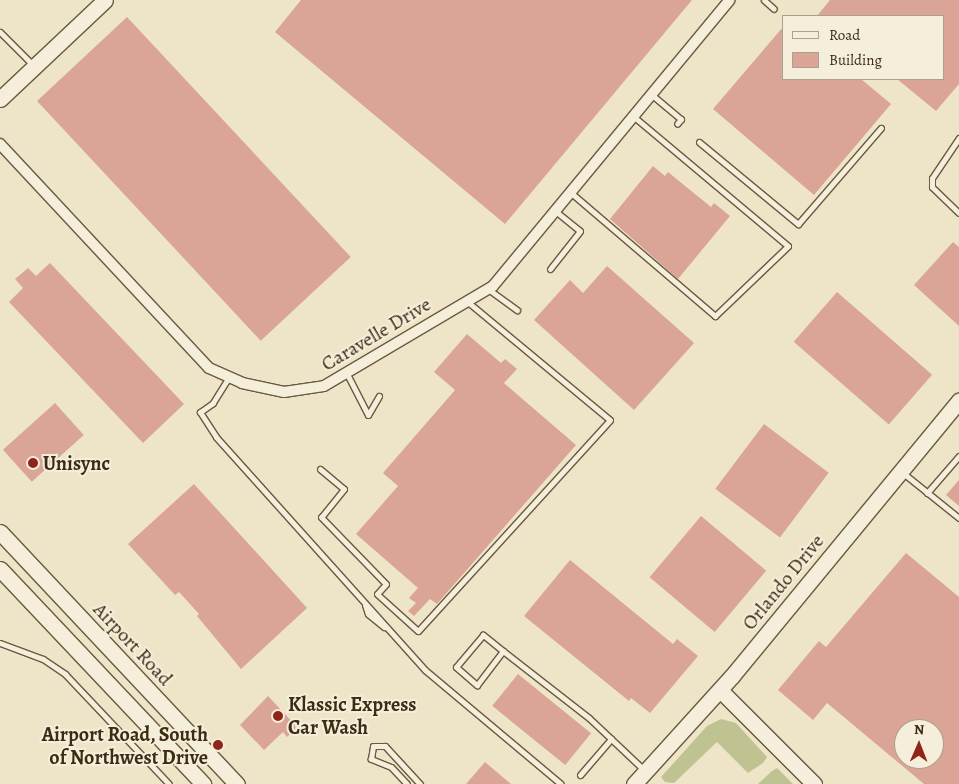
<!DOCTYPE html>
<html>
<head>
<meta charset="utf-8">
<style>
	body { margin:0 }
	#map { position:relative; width:959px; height:784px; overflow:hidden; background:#eee5c8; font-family:Alegreya,serif }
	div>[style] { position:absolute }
	.green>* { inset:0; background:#bfc392 }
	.building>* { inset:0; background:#daa596; transform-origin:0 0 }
	.roads { filter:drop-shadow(1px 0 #695a40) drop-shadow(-1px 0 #695a40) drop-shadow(0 1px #695a40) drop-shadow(0 -1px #695a40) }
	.lane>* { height:5px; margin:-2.5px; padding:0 2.5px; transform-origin:2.5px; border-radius:2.5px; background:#f4eedb }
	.street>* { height:10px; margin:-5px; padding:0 5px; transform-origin:5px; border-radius:5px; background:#f4eedb }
	.secondary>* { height:15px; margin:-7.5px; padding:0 7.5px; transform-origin:7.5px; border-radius:7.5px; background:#f4eedb }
	.dots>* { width:14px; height:14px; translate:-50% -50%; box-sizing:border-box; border:2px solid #f4eedb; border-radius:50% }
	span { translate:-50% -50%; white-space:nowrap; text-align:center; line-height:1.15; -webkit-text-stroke:4px #f4eedb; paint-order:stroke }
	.street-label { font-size:20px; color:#3d2b13 }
	.poi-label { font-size:20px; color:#3d2b13; font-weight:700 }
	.left { translate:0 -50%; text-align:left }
	.right { translate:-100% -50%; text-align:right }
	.legend { position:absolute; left:782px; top:15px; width:162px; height:65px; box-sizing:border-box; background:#f4eedb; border:1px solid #aba08b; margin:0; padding:6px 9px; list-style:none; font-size:15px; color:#3d2b13 }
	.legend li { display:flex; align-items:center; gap:10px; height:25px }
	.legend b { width:25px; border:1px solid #aba08b }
	.north { position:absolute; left:894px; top:719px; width:50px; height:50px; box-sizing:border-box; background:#f4eedb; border:1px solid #aba08b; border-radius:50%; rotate:1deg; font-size:14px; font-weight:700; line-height:20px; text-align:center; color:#3d2b13 }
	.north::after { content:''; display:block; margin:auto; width:18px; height:22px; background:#8f2418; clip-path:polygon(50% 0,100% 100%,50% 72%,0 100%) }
</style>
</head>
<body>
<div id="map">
	<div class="green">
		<div style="clip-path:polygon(721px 719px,736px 723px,767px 757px,763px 763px,748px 773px,717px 742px,674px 783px,665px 782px,661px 777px,707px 726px)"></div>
		<div style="clip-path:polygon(777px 768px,793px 784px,758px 784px,772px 771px)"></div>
	</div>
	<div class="building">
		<div style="clip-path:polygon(301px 0,692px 0,505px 224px,275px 32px)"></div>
		<div style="clip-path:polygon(830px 0,959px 0,959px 84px,936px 111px,897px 79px,943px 79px,943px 16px,817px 16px)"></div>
		<div style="left:127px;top:17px;width:328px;height:123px;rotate:47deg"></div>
		<div style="clip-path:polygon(783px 27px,783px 79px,861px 79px,891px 104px,814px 195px,713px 109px)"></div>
		<div style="clip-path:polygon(653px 166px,665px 176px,668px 172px,711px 207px,714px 203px,730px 216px,678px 279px,610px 219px)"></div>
		<div style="clip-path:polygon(953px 242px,959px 247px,959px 326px,914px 285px)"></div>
		<div style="clip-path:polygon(50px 263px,184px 404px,143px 443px,9px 302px,23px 288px,15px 279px,28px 268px,36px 276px)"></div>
		<div style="clip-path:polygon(607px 266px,694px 343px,634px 410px,534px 320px,570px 280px,583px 293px)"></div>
		<div style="left:837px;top:292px;width:126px;height:66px;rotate:41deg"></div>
		<div style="clip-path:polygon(467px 334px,501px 363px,505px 359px,517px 369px,504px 383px,576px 445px,437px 604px,430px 599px,414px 616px,408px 611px,416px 603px,409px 598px,418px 588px,356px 534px,398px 486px,383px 473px,455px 390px,434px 372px)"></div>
		<div style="left:55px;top:403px;width:43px;height:70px;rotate:48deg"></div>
		<div style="left:764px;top:424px;width:81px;height:81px;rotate:37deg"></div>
		<div style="clip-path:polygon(959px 480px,959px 506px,946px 495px)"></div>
		<div style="clip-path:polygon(194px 484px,307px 608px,241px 669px,197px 616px,199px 614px,179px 592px,175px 595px,128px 544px)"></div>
		<div style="left:701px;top:516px;width:85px;height:80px;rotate:40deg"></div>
		<div style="clip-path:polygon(evenodd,906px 553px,959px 597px,959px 784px,924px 784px,827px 703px,813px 720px,778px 690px,819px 641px,826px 647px,906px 553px,904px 729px,934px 729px,934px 759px,904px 759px,904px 729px)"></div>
		<div style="clip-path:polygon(570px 560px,673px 644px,677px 639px,698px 656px,650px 713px,631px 698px,629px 701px,524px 616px)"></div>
		<div style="left:518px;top:674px;width:94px;height:41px;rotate:39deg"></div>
		<div style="clip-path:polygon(268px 696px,297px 727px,287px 737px,283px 732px,264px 750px,240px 725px)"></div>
		<div style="clip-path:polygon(485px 762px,511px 784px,466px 784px)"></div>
	</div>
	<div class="roads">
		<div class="lane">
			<div style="left:764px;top:0;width:13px;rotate:42deg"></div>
			<div style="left:0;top:32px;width:47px;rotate:45deg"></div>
			<div style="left:652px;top:95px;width:38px;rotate:40deg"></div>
			<div style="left:681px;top:119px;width:6px;rotate:129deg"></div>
			<div style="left:959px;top:138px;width:48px;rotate:124deg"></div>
			<div style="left:932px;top:178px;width:9px;rotate:90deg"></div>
			<div style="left:932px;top:187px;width:37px;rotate:44deg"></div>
			<div style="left:699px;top:142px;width:129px;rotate:39.6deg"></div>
			<div style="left:798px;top:224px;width:127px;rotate:-49.2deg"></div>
			<div style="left:570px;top:192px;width:191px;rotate:40.5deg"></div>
			<div style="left:715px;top:316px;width:101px;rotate:-43.8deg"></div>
			<div style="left:788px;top:246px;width:201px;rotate:-140deg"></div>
			<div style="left:550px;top:269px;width:48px;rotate:-51.7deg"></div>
			<div style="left:580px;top:231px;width:32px;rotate:-141deg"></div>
			<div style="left:488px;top:289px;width:36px;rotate:36deg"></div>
			<div style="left:346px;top:372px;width:48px;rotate:62.9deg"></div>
			<div style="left:368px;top:415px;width:22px;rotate:-60deg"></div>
			<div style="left:229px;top:377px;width:31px;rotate:122deg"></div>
			<div style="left:213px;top:403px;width:16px;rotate:145deg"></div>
			<div style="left:200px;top:412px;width:30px;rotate:57deg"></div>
			<div style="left:216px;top:437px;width:313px;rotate:48.1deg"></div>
			<div style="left:425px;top:670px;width:177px;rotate:40deg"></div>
			<div style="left:320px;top:469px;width:31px;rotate:40deg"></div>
			<div style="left:344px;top:489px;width:36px;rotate:129deg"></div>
			<div style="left:321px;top:517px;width:93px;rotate:45.9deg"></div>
			<div style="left:386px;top:584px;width:13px;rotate:132deg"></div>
			<div style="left:377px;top:594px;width:55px;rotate:42.1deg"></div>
			<div style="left:418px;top:631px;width:285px;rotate:-47.7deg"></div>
			<div style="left:610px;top:420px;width:185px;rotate:-140.3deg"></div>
			<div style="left:903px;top:473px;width:72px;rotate:38.8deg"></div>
			<div style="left:927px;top:493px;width:49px;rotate:-49.1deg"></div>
			<div style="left:365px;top:605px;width:9px;rotate:72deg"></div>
			<div style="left:368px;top:614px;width:21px;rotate:39deg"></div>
			<div style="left:0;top:643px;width:46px;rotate:20.4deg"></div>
			<div style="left:43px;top:659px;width:27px;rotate:34deg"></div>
			<div style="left:65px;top:674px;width:151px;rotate:46.6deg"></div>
			<div style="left:503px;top:651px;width:26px;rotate:-141deg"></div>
			<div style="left:483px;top:635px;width:42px;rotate:130.2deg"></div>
			<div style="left:456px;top:667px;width:28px;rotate:41deg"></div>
			<div style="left:477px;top:685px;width:43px;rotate:-52.6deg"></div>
			<div style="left:503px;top:651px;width:109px;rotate:37.9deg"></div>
			<div style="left:589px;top:718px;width:77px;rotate:43.4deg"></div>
			<div style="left:580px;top:775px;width:48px;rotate:-49.3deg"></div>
			<div style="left:407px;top:784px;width:23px;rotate:-133deg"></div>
			<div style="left:391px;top:767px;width:22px;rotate:-158deg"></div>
			<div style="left:371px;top:759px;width:13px;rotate:-81deg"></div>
			<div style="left:373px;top:746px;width:12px"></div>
			<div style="left:385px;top:746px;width:52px;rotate:47.4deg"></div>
		</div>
		<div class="street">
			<div style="left:0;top:144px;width:306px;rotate:47deg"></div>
			<div style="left:209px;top:368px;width:36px;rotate:24deg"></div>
			<div style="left:242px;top:383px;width:43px;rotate:12.1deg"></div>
			<div style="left:284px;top:392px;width:40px;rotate:-8.5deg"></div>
			<div style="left:324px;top:386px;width:196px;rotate:-30.6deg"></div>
			<div style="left:493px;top:286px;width:371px;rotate:-50.4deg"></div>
		</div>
		<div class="secondary">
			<div style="left:0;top:99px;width:144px;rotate:-43.3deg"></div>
			<div style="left:0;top:532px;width:346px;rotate:46.8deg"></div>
			<div style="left:0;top:569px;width:296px;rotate:46.6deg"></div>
			<div style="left:720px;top:690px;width:133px;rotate:45deg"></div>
			<div style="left:634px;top:784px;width:146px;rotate:-47.8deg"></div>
			<div style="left:732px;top:676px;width:357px;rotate:-50.5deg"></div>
		</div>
	</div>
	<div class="dots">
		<div style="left:33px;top:463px;background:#8f2418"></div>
		<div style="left:278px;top:716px;background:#8f2418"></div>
		<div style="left:218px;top:745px;background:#8f2418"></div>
	</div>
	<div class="street-label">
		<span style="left:376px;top:334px;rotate:-31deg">Caravelle Drive</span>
		<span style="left:783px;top:582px;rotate:-51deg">Orlando Drive</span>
		<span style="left:133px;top:644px;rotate:47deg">Airport Road</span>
	</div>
	<div class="poi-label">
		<span class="left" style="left:43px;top:463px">Unisync</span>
		<span class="left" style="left:288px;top:716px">Klassic Express<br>Car Wash</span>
		<span class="right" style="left:208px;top:746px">Airport Road, South<br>of Northwest Drive</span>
	</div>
	<ul class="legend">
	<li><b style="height:6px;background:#f4eedb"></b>Road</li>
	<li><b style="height:14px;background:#daa596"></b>Building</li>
	</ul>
	<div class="north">N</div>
</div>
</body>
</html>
